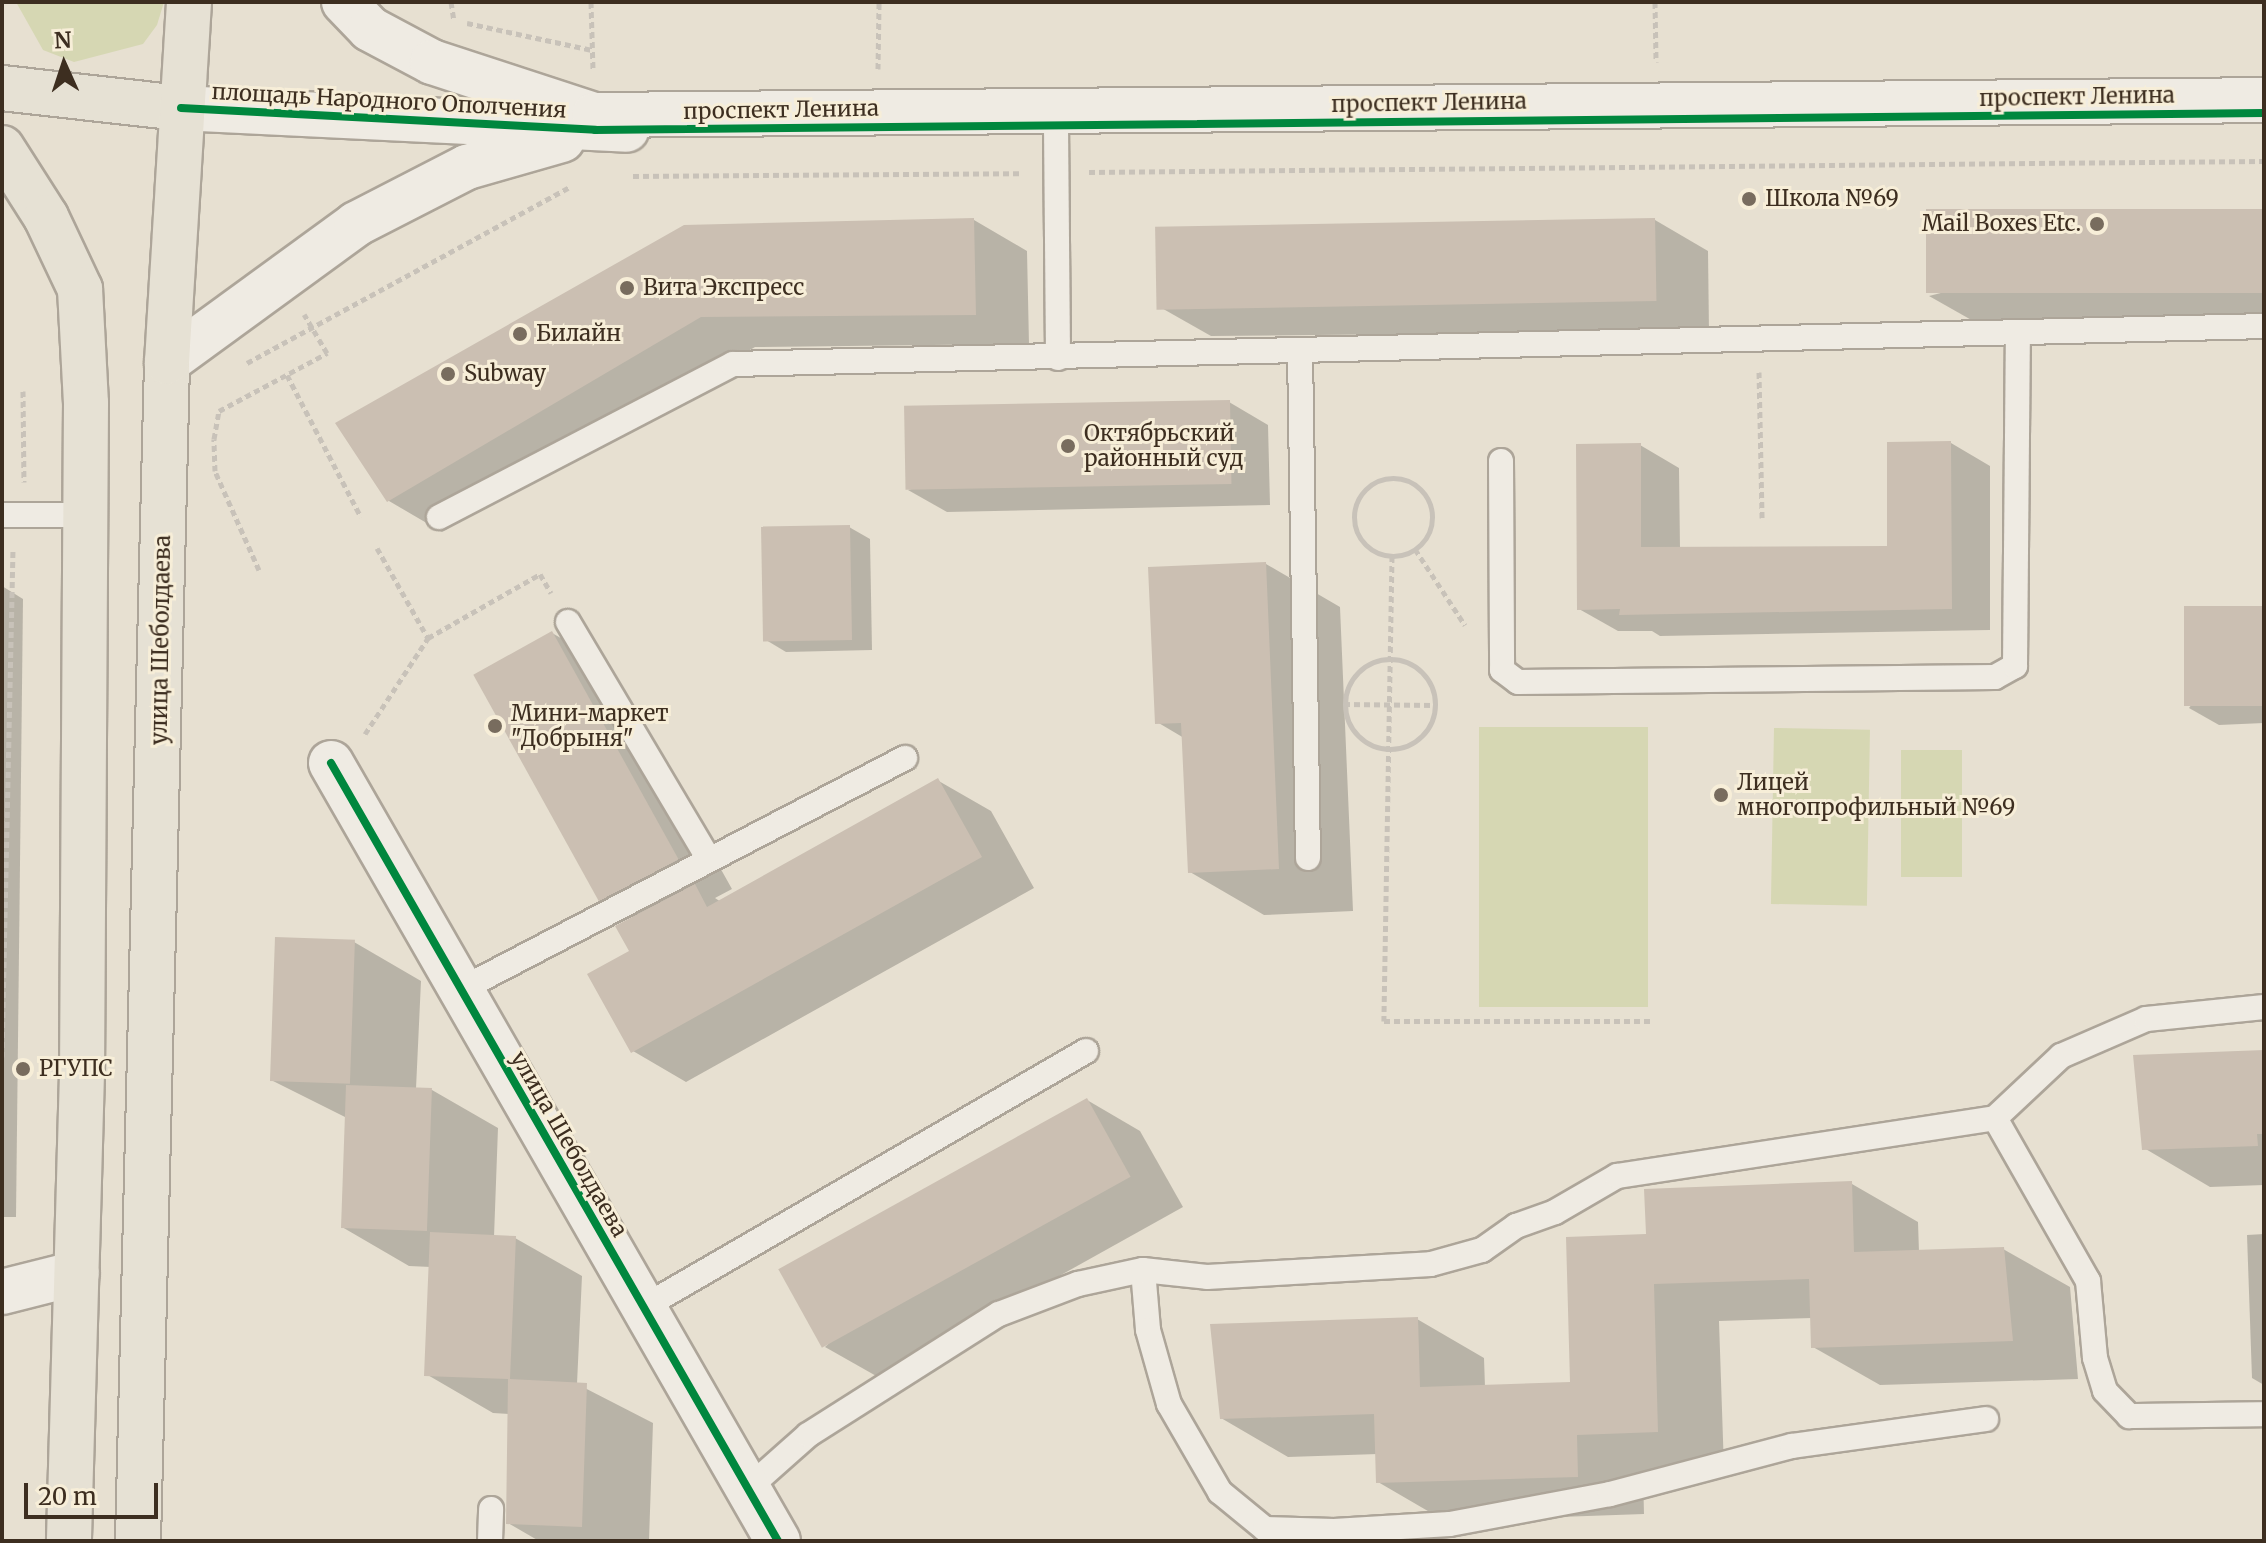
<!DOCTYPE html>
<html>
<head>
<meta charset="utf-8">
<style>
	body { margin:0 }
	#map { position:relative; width:2266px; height:1543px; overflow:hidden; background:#e7e0d1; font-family:Merriweather,serif }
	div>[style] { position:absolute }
	.green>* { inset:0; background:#d6d7b3; transform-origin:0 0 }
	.shadow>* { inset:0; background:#0003 }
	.building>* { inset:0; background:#cbbfb2; transform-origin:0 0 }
	.path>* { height:5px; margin-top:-2.5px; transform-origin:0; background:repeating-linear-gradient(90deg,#c8c2b9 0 6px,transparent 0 10px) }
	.path>.ring { margin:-2.5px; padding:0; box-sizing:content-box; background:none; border:5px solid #c8c2b9; border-radius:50% }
	.roads { filter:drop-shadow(2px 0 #ada599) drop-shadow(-2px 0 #ada599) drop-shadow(0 2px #ada599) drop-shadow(0 -2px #ada599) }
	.service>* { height:24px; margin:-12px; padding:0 12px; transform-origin:12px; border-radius:12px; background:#efebe3 }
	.minor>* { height:44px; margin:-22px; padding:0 22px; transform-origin:22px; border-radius:22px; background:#efebe3 }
	.secondary>* { height:44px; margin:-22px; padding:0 22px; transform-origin:22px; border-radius:22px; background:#efebe3 }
	.primary>* { height:44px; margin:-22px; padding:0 22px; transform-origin:22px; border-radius:22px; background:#e6e1d4 }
	.cycleway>* { height:8px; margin:-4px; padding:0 4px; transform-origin:4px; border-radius:4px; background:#00873e }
	.dots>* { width:22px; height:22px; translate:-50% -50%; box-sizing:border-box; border:4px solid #f7eed8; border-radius:50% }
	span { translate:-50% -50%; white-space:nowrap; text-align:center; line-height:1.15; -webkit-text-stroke:6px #f7eed8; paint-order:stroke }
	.street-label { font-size:22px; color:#3d2e20 }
	.poi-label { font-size:22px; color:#3d2e20 }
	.left { translate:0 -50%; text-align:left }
	.right { translate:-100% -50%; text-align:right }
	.frame { position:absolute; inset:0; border:4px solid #3d2e20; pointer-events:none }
	.north { position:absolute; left:24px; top:24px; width:80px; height:80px; -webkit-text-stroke:6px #f7eed8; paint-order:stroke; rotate:357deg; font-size:22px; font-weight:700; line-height:32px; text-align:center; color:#3d2e20 }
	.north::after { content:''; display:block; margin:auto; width:28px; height:36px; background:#3d2e20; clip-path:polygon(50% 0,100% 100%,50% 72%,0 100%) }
	.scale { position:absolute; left:24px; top:1483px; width:134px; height:36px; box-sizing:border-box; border:4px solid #3d2e20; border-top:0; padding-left:10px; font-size:24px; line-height:28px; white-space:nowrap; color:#3d2e20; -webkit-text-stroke:6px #f7eed8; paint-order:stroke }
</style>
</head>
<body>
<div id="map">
	<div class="green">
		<div style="clip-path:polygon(16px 2px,164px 2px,157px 25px,143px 44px,74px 62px,43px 50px)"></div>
		<div style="left:1479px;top:727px;width:169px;height:280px"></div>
		<div style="left:1774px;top:728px;width:96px;height:176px;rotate:1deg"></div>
		<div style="left:1962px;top:750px;width:127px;height:61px;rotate:90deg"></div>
	</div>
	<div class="shadow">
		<div style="clip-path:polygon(2264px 211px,2264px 323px,1982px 326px,1929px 296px)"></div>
		<div style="clip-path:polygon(974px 220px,1027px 251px,1029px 344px,755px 347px,442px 532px,389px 501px,338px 424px)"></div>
		<div style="clip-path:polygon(1655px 220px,1708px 251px,1709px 331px,1211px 336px,1158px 306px)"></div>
		<div style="clip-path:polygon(1229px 402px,1268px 425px,1270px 505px,947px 512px,908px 490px)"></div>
		<div style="clip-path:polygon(1951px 443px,1990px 466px,1990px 630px,1660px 636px,1652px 631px,1618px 631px,1579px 609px,1640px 445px,1679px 468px,1680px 548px,1889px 548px)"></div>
		<div style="clip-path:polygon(849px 527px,870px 539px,872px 650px,786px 652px,766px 640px)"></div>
		<div style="clip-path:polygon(1266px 564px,1340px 607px,1353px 911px,1264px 915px,1190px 872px,1184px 738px,1157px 722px)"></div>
		<div style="clip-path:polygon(2px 586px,23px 599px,16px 1217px,2px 1217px)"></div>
		<div style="clip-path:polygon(2264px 608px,2264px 723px,2219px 725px,2189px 708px)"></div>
		<div style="clip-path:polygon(552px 633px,606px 664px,732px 889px,715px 898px,721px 902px,937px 780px,991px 811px,1034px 888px,686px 1082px,633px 1051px,635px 918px,602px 898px)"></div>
		<div style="clip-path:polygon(354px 942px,421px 981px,416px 1089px,432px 1090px,498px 1128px,494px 1237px,515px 1238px,582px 1276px,577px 1384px,653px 1423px,649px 1541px,539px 1541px,508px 1523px,509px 1414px,493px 1413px,426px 1374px,431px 1267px,409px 1266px,342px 1227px,347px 1118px,271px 1080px)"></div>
		<div style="clip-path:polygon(2264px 1052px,2264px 1185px,2210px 1187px,2144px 1148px)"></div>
		<div style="clip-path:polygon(1087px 1100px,1140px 1131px,1183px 1207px,878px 1377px,825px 1347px)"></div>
		<div style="clip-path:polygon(1852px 1184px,1918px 1222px,1919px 1252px,2003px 1249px,2070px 1287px,2078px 1379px,1880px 1385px,1813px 1347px,1812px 1318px,1719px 1321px,1724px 1469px,1643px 1472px,1644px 1514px,1445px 1521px,1378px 1482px,1378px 1454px,1288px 1457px,1221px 1418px,1417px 1319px,1484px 1358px,1485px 1387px,1572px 1384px,1648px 1236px)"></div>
		<div style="clip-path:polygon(2264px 1234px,2264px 1385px,2252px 1378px,2247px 1235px)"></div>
	</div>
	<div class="building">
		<div style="left:2264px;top:209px;width:84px;height:338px;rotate:90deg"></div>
		<div style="clip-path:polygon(974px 218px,976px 315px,701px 317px,387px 502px,335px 423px,684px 225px)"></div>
		<div style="left:1655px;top:218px;width:83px;height:500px;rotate:89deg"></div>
		<div style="left:1230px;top:400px;width:84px;height:326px;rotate:89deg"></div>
		<div style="clip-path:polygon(1951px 441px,1952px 609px,1619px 615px,1620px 609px,1577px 610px,1576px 444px,1641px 443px,1641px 547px,1887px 546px,1887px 442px)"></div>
		<div style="left:850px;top:525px;width:115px;height:89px;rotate:89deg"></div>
		<div style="clip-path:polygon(1266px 562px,1279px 869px,1188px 873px,1181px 723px,1155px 724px,1148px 567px)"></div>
		<div style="left:2264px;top:606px;width:100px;height:80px;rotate:90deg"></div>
		<div style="left:552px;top:631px;width:261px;height:90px;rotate:61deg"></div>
		<div style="clip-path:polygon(938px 778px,982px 857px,631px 1053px,587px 974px,629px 951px,615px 926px,695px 884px,707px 907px)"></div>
		<div style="left:275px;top:937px;width:80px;height:144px;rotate:2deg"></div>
		<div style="clip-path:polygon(2264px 1050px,2264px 1134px,2257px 1134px,2258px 1146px,2142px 1150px,2133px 1055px)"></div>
		<div style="left:346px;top:1085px;width:86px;height:143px;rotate:2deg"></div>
		<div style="left:1087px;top:1098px;width:90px;height:353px;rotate:61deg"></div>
		<div style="clip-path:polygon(1852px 1181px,1854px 1252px,2004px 1247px,2013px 1341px,1811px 1348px,1809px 1279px,1654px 1284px,1658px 1432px,1577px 1435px,1578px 1477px,1376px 1483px,1374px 1414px,1220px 1419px,1210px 1324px,1418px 1317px,1420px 1387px,1570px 1382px,1566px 1237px,1646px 1234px,1644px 1189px)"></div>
		<div style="clip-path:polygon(430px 1232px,516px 1236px,510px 1379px,587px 1383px,582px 1527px,506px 1524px,508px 1379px,424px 1376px)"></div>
	</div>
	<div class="path">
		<div style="left:451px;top:2px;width:18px;rotate:81deg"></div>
		<div style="left:591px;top:2px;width:68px;rotate:88.3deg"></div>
		<div style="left:1655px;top:2px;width:60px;rotate:89deg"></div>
		<div style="left:467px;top:23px;width:128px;rotate:12.2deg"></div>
		<div style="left:878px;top:69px;width:67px;rotate:-89.1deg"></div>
		<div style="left:1089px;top:172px;width:1175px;rotate:-0.54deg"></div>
		<div style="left:633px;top:176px;width:390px;rotate:-0.4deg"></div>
		<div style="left:247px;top:363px;width:366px;rotate:-28.6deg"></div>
		<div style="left:1759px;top:372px;width:146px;rotate:88.8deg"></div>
		<div style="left:287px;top:375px;width:160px;rotate:62.5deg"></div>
		<div style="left:23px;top:391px;width:91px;rotate:89.4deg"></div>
		<div class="ring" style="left:1354px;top:478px;width:73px;height:73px"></div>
		<div style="left:377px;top:548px;width:103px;rotate:60.5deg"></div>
		<div style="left:428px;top:638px;width:129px;rotate:-29.7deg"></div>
		<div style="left:540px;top:574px;width:22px;rotate:60deg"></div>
		<div style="left:1415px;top:549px;width:91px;rotate:56.7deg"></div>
		<div style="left:1392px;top:556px;width:465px;rotate:91deg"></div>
		<div style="left:1384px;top:1021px;width:269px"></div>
		<div style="left:259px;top:570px;width:108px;rotate:-114deg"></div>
		<div style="left:215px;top:471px;width:32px;rotate:-92deg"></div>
		<div style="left:214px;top:439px;width:28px;rotate:-80deg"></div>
		<div style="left:219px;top:411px;width:123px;rotate:-28.2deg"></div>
		<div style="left:327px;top:353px;width:45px;rotate:-120.5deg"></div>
		<div class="ring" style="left:1345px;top:659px;width:85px;height:85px"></div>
		<div style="left:1344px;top:704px;width:90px;rotate:0.6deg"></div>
		<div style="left:365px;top:734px;width:115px;rotate:-56.7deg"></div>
		<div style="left:2px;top:1057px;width:507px;rotate:-88.76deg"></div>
	</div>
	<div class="roads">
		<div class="service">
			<div style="left:1056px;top:125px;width:233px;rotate:89.5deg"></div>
			<div style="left:1300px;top:351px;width:507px;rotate:89.1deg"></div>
			<div style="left:1501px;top:461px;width:209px;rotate:89.7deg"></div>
			<div style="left:1502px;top:670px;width:20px;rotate:37deg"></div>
			<div style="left:1518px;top:682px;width:477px;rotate:-0.6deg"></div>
			<div style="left:1995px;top:677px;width:23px;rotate:-29deg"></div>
			<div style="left:2015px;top:666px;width:334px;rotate:-89.5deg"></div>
			<div style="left:2px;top:515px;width:83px"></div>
			<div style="left:439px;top:517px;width:331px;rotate:-27.5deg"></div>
			<div style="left:733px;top:364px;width:1531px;rotate:-1.42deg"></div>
			<div style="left:568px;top:622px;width:276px;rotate:59.3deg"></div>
			<div style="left:460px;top:990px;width:502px;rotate:-27.54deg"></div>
			<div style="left:1995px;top:1118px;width:188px;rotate:60.3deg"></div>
			<div style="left:2088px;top:1281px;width:77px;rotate:84.8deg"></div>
			<div style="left:2095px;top:1358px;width:34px;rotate:73deg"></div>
			<div style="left:2105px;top:1391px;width:35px;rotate:46deg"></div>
			<div style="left:2129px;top:1416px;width:135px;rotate:-0.8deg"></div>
			<div style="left:1143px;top:1270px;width:60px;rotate:85.2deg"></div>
			<div style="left:1148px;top:1330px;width:77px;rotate:74.2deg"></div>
			<div style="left:1169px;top:1404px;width:102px;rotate:59.9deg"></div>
			<div style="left:1220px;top:1492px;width:58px;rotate:39.4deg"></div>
			<div style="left:1265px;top:1529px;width:69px;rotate:1.7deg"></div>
			<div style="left:1334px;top:1531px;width:116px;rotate:-3.5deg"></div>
			<div style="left:1450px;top:1524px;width:163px;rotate:-10.6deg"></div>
			<div style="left:1610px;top:1494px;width:188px;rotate:-14.8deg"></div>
			<div style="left:1792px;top:1446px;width:196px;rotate:-7.9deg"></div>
			<div style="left:642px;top:1308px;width:513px;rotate:-30.06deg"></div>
			<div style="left:746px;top:1490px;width:83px;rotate:-41.6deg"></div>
			<div style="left:808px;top:1435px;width:226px;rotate:-32.4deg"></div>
			<div style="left:999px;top:1314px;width:85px;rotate:-20.8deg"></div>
			<div style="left:1078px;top:1284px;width:66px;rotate:-12.2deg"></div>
			<div style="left:1143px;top:1270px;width:64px;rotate:6.2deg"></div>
			<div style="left:1207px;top:1277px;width:224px;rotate:-3.3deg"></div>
			<div style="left:1431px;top:1264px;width:53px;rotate:-15.4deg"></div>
			<div style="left:1482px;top:1250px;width:42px;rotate:-35.2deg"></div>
			<div style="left:1516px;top:1226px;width:41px;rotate:-19.7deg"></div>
			<div style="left:1555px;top:1212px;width:72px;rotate:-30.1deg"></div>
			<div style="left:1617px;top:1176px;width:382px;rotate:-8.7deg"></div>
			<div style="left:1995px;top:1118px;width:91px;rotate:-43.2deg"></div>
			<div style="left:2061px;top:1056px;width:93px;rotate:-23.5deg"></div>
			<div style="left:2146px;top:1019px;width:119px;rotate:-5.8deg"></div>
			<div style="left:490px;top:1541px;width:32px;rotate:-88deg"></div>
		</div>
		<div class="minor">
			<div style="left:181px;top:108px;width:446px;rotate:2.8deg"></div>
			<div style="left:167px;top:362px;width:234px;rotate:-36.1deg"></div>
			<div style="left:356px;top:224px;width:125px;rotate:-27.2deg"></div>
			<div style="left:467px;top:167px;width:99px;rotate:-15.9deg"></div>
			<div style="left:331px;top:763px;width:897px;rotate:60.12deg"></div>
			<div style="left:2px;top:1292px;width:77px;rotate:-14.2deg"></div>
		</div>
		<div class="secondary">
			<div style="left:344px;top:2px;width:37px;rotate:46deg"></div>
			<div style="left:370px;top:29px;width:70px;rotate:28deg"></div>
			<div style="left:432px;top:62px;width:170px;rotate:18.1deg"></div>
			<div style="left:594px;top:115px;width:1670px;rotate:-0.51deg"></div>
		</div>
		<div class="primary">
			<div style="left:2px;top:88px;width:180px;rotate:6.4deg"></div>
			<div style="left:2px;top:148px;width:82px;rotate:57.5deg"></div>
			<div style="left:46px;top:217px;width:80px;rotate:64.7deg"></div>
			<div style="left:80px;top:289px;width:114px;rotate:87deg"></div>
			<div style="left:86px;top:403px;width:670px;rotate:90.34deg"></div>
			<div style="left:82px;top:1073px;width:468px;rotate:91.6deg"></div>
			<div style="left:138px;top:1541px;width:1179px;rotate:-88.59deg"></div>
			<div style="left:167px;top:362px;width:361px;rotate:-86.5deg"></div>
		</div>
	</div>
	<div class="cycleway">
		<div style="left:181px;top:108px;width:415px;rotate:3deg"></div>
		<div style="left:595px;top:130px;width:1669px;rotate:-0.58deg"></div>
		<div style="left:331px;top:763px;width:897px;rotate:60.12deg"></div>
	</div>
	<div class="dots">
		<div style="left:1749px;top:199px;background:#786c5e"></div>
		<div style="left:2097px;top:224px;background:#786c5e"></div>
		<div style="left:627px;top:288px;background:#786c5e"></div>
		<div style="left:520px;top:334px;background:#786c5e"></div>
		<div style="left:448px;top:374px;background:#786c5e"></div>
		<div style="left:1068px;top:446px;background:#786c5e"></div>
		<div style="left:495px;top:726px;background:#786c5e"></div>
		<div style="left:1721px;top:795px;background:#786c5e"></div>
		<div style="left:23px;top:1069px;background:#786c5e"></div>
	</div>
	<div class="street-label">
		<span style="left:2077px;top:97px;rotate:-1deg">проспект Ленина</span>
		<span style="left:389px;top:101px;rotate:3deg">площадь Народного Ополчения</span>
		<span style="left:1429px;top:103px;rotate:-1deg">проспект Ленина</span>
		<span style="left:781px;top:110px;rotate:-1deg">проспект Ленина</span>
		<span style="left:161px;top:640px;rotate:-89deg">улица Шеболдаева</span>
		<span style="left:569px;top:1144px;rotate:60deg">улица Шеболдаева</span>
	</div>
	<div class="poi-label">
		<span class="left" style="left:1765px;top:199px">Школа №69</span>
		<span class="right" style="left:2081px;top:224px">Mail Boxes Etc.</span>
		<span class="left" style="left:643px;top:288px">Вита Экспресс</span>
		<span class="left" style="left:536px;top:334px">Билайн</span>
		<span class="left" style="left:464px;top:374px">Subway</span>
		<span class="left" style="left:1084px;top:446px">Октябрьский<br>районный суд</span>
		<span class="left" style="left:511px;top:726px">Мини-маркет<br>"Добрыня"</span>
		<span class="left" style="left:1737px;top:795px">Лицей<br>многопрофильный №69</span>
		<span class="left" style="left:39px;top:1069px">РГУПС</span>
	</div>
	<div class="frame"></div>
	<div class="north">N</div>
	<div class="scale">20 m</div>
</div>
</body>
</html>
